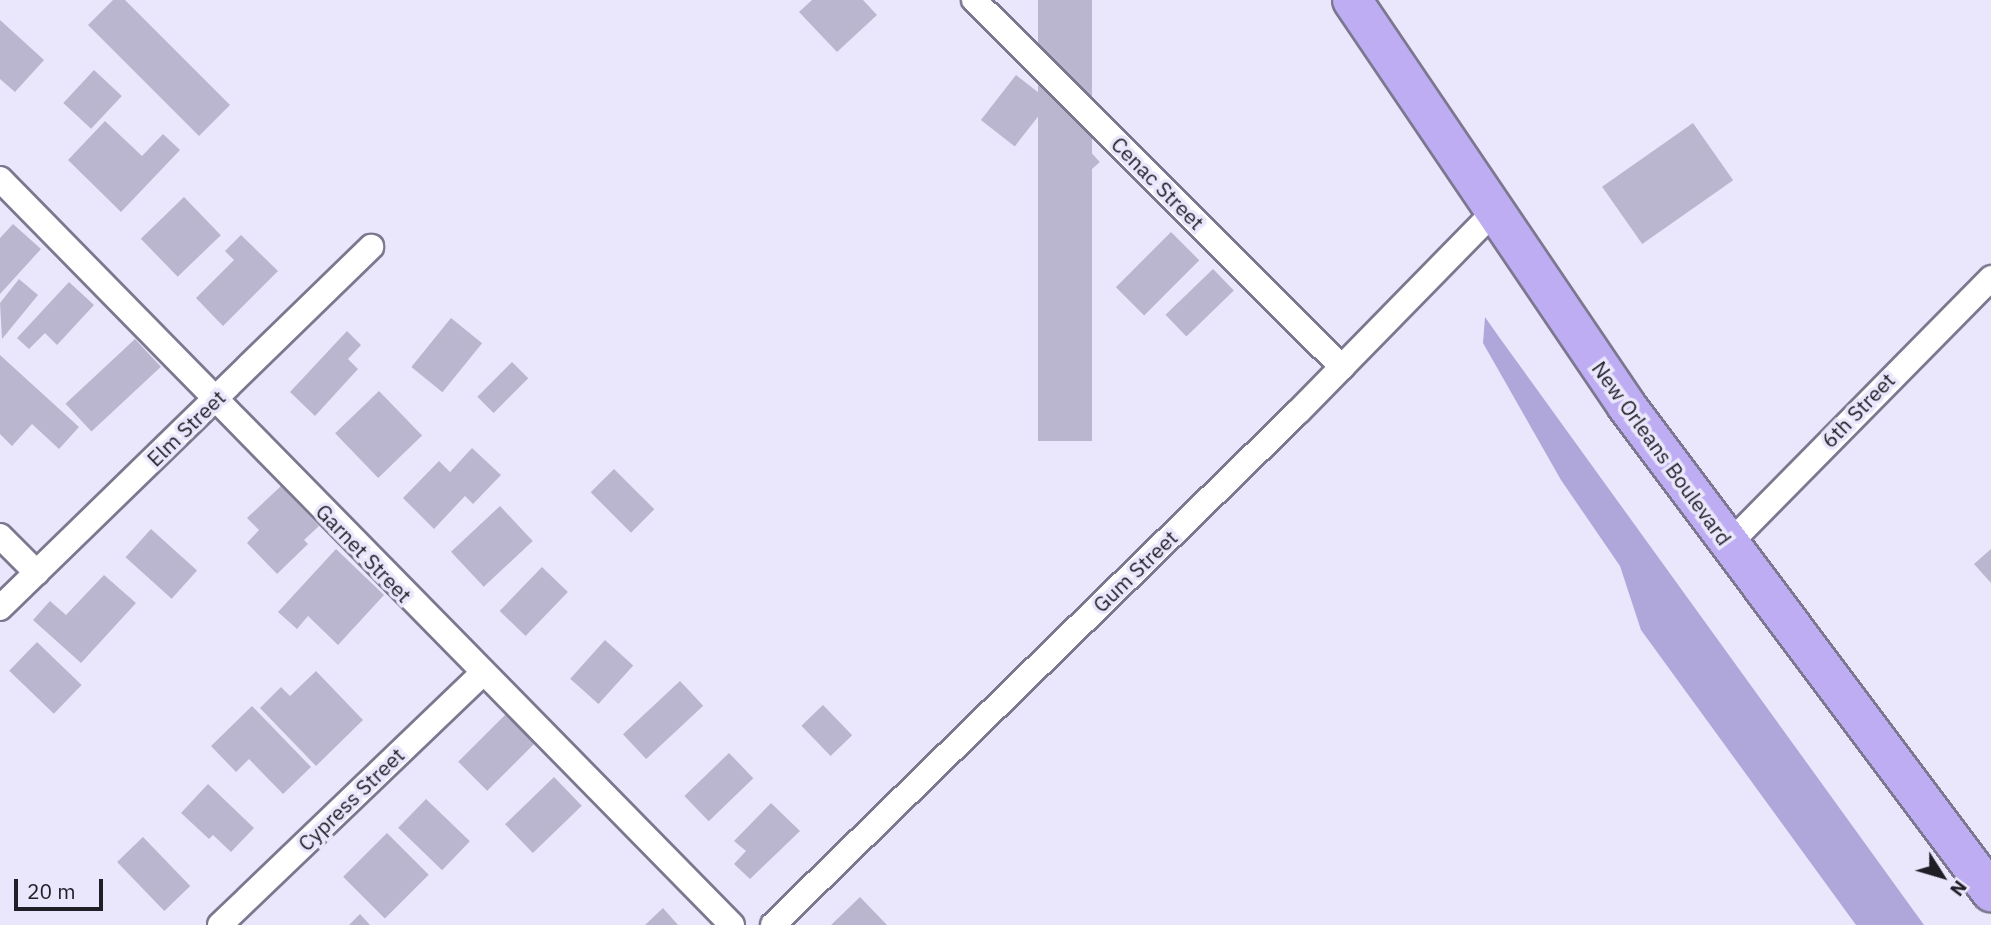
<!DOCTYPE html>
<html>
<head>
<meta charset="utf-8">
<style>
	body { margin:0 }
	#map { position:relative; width:1991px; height:925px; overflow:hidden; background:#eae7fc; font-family:"IBM Plex Sans",sans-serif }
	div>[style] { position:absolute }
	.water>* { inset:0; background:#afa6da }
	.building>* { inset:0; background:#bab6cf; transform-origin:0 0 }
	.roads { filter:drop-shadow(2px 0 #7b788f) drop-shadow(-2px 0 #7b788f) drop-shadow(0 2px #7b788f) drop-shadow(0 -2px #7b788f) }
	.minor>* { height:24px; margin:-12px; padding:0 12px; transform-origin:12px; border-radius:12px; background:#fff }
	.primary>* { height:38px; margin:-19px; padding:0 19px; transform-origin:19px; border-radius:19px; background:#beadf2 }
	span { translate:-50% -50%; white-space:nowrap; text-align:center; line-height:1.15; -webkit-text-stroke:7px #eae7fc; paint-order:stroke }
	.street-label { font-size:21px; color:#201e27 }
	.north { position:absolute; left:1907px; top:841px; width:70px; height:70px; -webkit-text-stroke:5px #eae7fc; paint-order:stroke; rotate:127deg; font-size:19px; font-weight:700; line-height:28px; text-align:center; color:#201e27 }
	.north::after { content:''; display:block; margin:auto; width:24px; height:32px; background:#201e27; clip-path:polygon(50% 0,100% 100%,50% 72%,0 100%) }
	.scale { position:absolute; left:14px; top:879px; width:89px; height:32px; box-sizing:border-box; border:4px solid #201e27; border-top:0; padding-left:9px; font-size:21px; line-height:24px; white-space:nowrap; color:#201e27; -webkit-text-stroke:5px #eae7fc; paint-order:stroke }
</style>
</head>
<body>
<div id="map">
	<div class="water">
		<div style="clip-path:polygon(1485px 317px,1499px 337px,1924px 925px,1856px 925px,1641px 630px,1620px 566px,1561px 480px,1483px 343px)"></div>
	</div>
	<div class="building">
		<div style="clip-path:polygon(113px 0,125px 0,230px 105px,199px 136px,88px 25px)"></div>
		<div style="clip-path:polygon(812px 0,863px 0,877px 15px,837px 52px,799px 12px)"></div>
		<div style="left:1038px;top:0;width:54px;height:441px"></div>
		<div style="clip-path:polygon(0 20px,44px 60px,15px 92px,0 79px)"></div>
		<div style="left:94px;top:70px;width:38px;height:45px;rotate:43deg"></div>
		<div style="left:1016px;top:75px;width:43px;height:57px;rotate:38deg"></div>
		<div style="clip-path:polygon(105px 121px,142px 156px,163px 134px,180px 150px,121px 212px,68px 160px)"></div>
		<div style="left:1693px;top:123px;width:70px;height:111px;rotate:55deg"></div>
		<div style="left:1079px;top:139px;width:31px;height:41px;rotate:48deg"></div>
		<div style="left:184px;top:197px;width:53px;height:60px;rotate:46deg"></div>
		<div style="clip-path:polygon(13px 224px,41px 249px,0 294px,0 238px)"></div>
		<div style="left:1171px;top:232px;width:40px;height:78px;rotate:45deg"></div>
		<div style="clip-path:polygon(241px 235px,278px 271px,223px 326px,196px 298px,234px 260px,225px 251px)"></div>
		<div style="left:1213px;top:269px;width:30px;height:66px;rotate:46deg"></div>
		<div style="clip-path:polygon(19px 279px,38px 295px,2px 339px,0 303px)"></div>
		<div style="clip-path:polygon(69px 282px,94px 305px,57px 345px,45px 333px,29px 349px,17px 338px)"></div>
		<div style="left:451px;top:318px;width:40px;height:63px;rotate:39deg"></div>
		<div style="clip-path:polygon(347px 331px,361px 345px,348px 359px,358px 369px,315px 416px,290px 392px)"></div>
		<div style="left:135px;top:339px;width:38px;height:95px;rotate:47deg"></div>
		<div style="clip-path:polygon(0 355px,79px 427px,59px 449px,32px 424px,12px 446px,0 434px)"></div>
		<div style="left:512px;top:362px;width:23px;height:49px;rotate:45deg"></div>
		<div style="left:379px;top:391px;width:62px;height:61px;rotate:46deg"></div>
		<div style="clip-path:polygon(472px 448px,501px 475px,473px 504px,465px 496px,434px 529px,403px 498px,439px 461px,450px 472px)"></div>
		<div style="left:614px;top:469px;width:57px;height:33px;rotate:45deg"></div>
		<div style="clip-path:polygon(281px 486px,319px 526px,304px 540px,308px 544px,277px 574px,247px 543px,259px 530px,247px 518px)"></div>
		<div style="left:500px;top:506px;width:48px;height:67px;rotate:47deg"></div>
		<div style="left:151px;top:529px;width:62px;height:38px;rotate:42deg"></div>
		<div style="clip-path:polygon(336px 549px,384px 595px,338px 645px,308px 616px,297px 629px,278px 612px)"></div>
		<div style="clip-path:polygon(1991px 549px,1991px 583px,1974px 564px)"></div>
		<div style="left:542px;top:567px;width:36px;height:61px;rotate:44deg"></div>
		<div style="clip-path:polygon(104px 575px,136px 603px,81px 663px,33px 620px,50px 601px,66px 615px)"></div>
		<div style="left:605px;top:640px;width:38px;height:52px;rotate:42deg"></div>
		<div style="left:37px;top:642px;width:62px;height:40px;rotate:44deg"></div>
		<div style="clip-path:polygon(316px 671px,363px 720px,316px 766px,260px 708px,281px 687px,290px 696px)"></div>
		<div style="left:680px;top:681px;width:34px;height:78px;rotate:47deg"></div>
		<div style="left:823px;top:705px;width:42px;height:30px;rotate:46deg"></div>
		<div style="clip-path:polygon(252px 706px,311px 767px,283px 794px,249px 759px,236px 772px,211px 746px)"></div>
		<div style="left:507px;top:713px;width:41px;height:69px;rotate:45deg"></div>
		<div style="left:729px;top:753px;width:35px;height:62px;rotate:46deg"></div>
		<div style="left:554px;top:777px;width:40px;height:68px;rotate:46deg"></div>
		<div style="clip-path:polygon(208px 784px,254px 828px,231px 852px,213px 835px,209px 839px,181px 813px)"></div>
		<div style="left:426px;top:799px;width:61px;height:40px;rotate:44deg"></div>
		<div style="clip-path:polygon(771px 803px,800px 831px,750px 879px,734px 864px,746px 851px,734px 841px)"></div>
		<div style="left:387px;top:833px;width:59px;height:62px;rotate:45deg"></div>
		<div style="left:143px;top:837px;width:68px;height:36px;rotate:46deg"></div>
		<div style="clip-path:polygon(860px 897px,887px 925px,831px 925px)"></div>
		<div style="clip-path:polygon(663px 908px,678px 925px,645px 925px)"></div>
		<div style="clip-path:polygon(360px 914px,370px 925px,349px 925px)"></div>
	</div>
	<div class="roads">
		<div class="minor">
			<div style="left:974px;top:0;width:520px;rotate:44.92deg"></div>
			<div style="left:0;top:179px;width:1045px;rotate:45.54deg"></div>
			<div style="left:0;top:536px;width:52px;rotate:45deg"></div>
			<div style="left:1728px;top:545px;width:375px;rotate:-45.4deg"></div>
			<div style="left:0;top:608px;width:518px;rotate:-44.22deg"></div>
			<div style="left:220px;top:925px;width:363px;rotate:-43.8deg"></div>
			<div style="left:773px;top:925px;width:734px;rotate:-44.34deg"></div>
			<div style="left:1298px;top:412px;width:279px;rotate:-45.6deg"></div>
		</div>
		<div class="primary">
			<div style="left:1352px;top:0;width:489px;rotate:55.9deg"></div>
			<div style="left:1626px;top:405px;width:609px;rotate:53.15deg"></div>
		</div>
	</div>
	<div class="street-label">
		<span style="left:1158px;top:183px;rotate:45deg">Cenac Street</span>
		<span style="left:1858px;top:410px;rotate:-46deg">6th Street</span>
		<span style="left:186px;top:428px;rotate:-44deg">Elm Street</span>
		<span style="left:1662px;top:453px;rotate:54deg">New Orleans Boulevard</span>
		<span style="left:364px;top:553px;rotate:46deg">Garnet Street</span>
		<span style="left:1135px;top:571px;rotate:-44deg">Gum Street</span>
		<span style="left:351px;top:799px;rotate:-44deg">Cypress Street</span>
	</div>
	<div class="north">N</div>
	<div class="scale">20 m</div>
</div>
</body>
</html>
